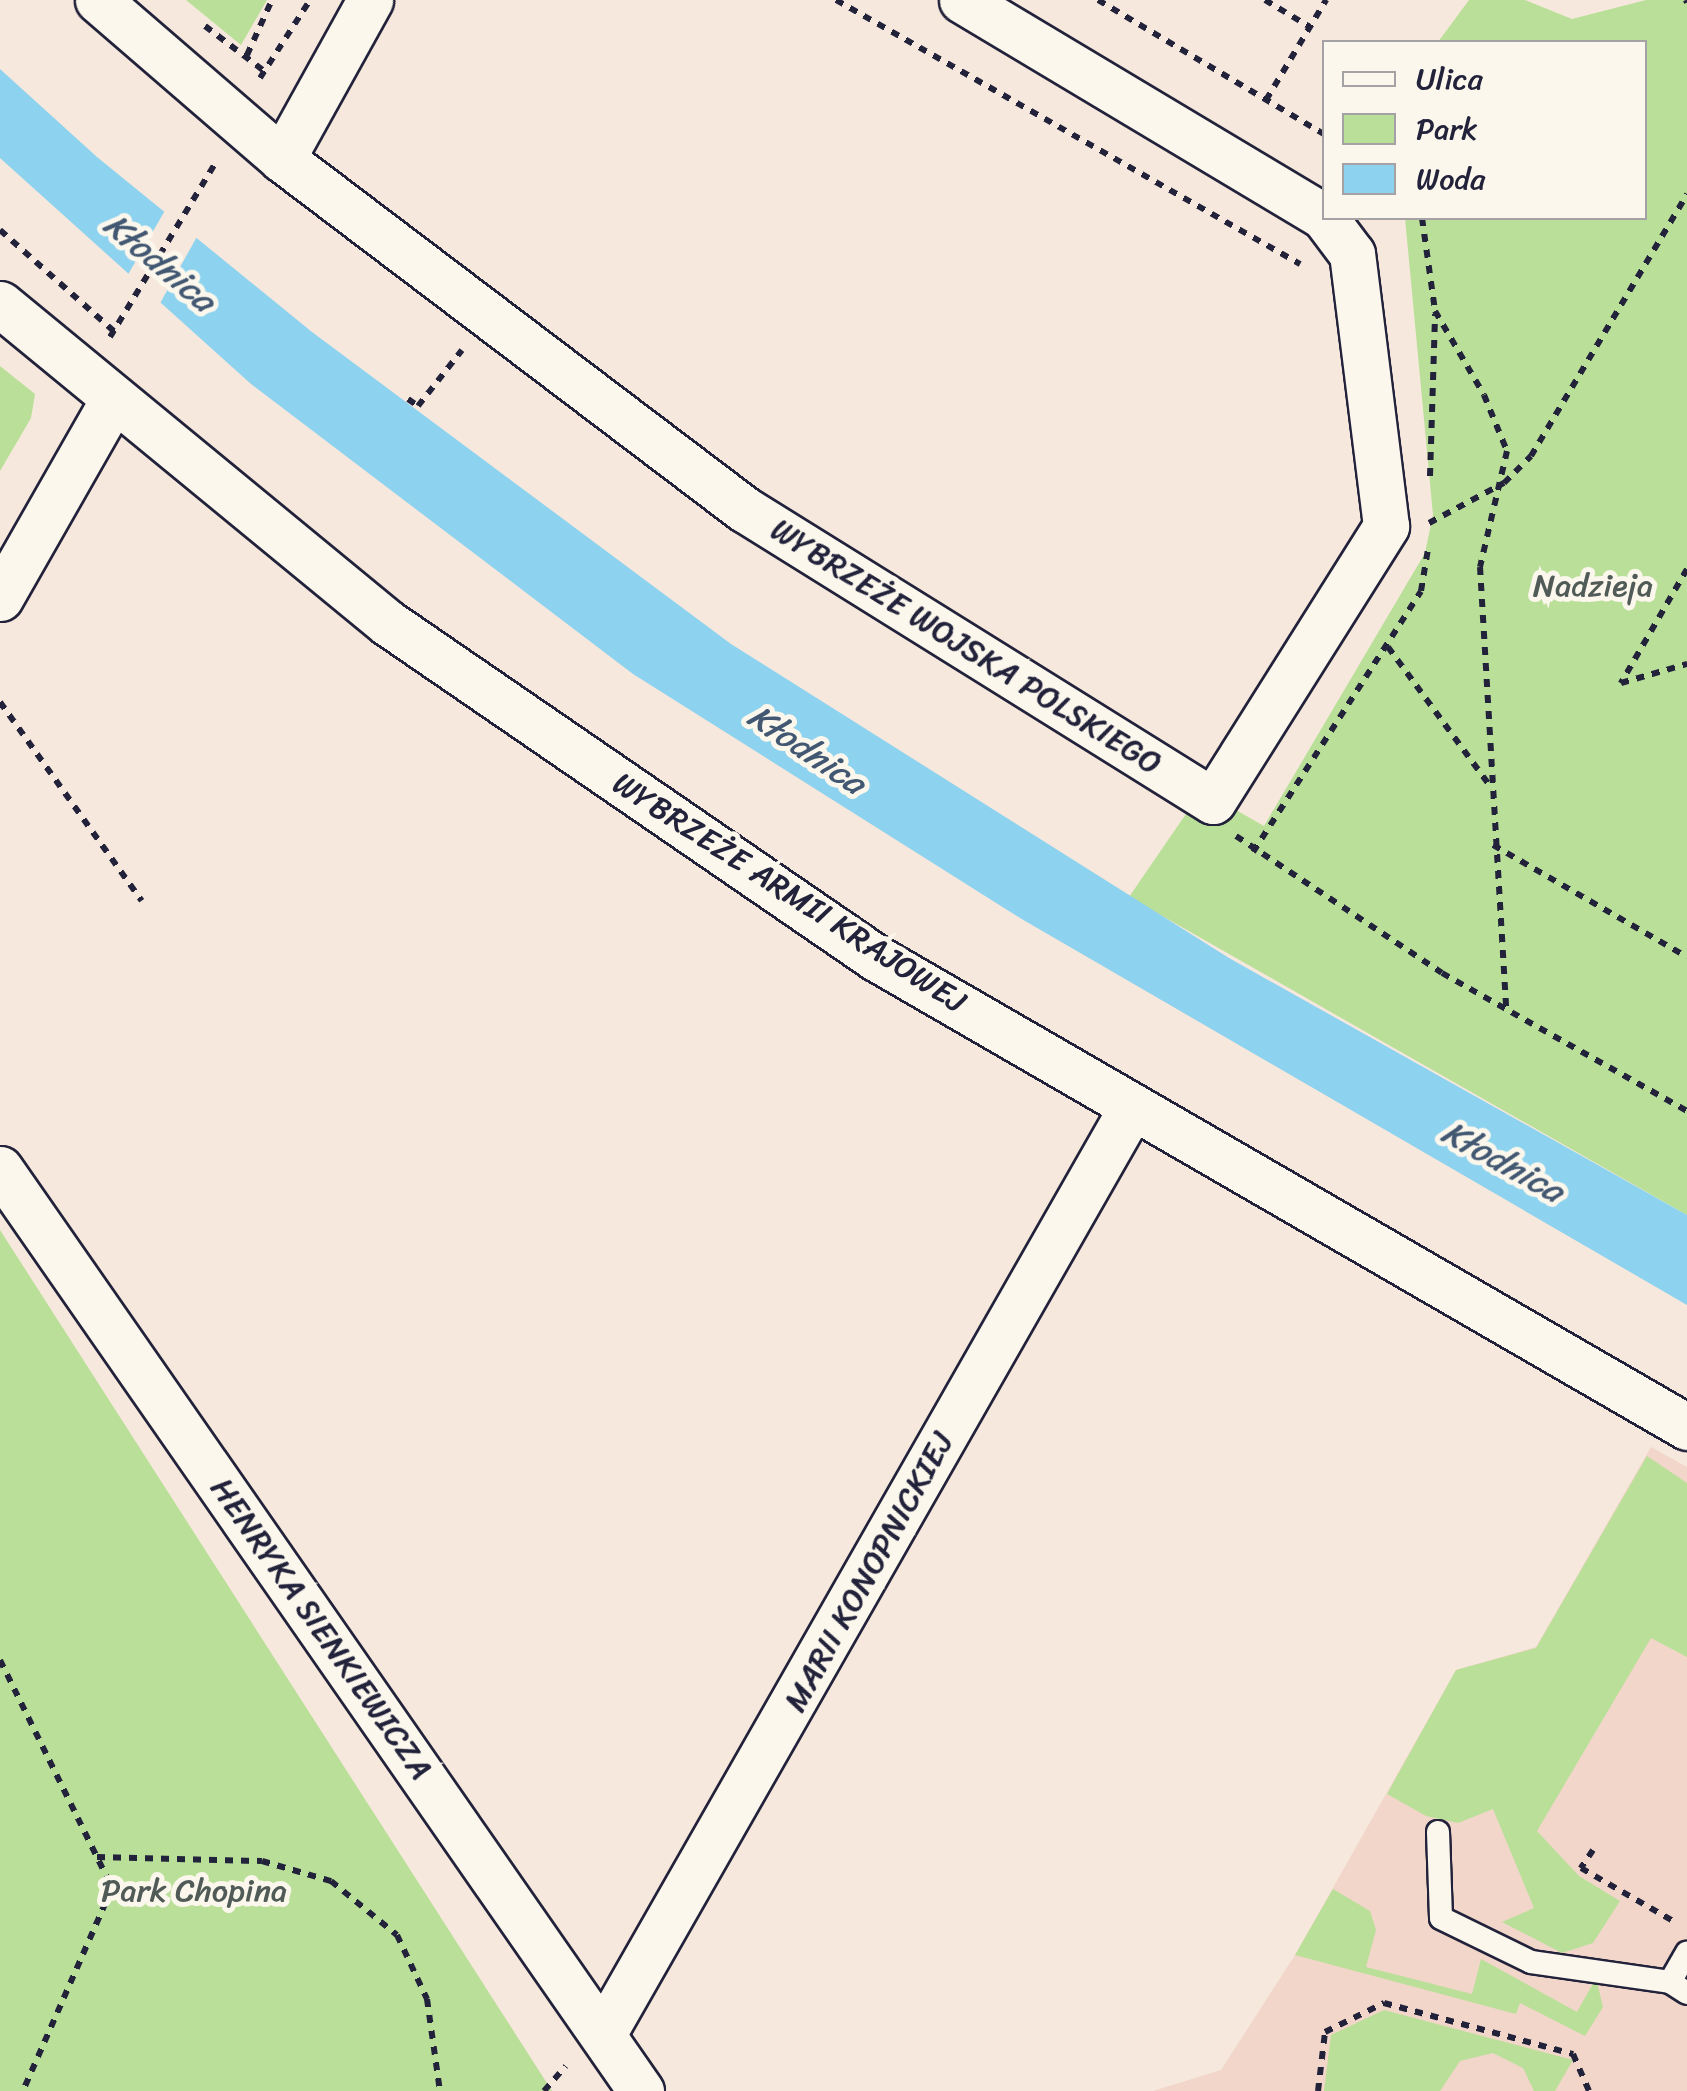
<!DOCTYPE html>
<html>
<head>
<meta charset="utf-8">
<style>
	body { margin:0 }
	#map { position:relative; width:1687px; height:2091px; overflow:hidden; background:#f6e8dc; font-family:Sriracha,sans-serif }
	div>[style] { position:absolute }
	.built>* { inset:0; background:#f1d6c9 }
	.green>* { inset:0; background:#badf99 }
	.water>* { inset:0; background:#8dd2ef }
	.pier>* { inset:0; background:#f6e8dc }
	.path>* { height:6px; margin-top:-3px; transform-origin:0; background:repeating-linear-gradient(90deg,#22223b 0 8px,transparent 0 16px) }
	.roads { filter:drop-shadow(2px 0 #22223b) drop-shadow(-2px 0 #22223b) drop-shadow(0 2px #22223b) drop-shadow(0 -2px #22223b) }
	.lane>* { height:22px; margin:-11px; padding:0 11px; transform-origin:11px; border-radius:11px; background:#fbf7ec }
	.street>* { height:45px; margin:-22.5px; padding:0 22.5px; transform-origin:22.5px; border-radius:22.5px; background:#fbf7ec }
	span { translate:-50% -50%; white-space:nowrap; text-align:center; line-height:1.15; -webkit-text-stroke:10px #fbf7ec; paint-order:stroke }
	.park-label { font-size:32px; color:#505b57 }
	.street-label { font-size:32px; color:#22223b }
	.water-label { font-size:35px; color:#425771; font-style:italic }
	.legend { position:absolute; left:1322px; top:40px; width:325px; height:180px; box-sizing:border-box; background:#fbf7ec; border:2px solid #a4a2a5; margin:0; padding:12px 18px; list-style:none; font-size:30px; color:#22223b }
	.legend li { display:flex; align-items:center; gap:20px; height:50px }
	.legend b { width:50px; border:2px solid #a4a2a5 }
</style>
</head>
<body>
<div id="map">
	<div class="built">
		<div style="clip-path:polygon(1651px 1447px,1687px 1467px,1687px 2091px,1153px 2091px,1221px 2070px,1295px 1955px,1456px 1670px,1536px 1647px)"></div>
	</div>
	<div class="green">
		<div style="clip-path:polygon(186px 0,267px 0,241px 45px)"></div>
		<div style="clip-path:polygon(1469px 0,1525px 0,1572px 19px,1646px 0,1687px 0,1687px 1215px,1129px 897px,1190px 808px,1236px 810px,1264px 826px,1425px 553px,1433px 515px,1405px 218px,1644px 218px,1644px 42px,1438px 42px)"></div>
		<div style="clip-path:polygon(0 366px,35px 394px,31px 418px,0 471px)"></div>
		<div style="clip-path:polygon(0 1230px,552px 2091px,0 2091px)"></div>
		<div style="clip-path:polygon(1647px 1456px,1687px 1483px,1687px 1657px,1651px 1638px,1537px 1831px,1579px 1876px,1620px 1901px,1593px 1943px,1562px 1953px,1502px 1922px,1534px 1908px,1493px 1809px,1458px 1823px,1426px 1816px,1387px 1794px,1456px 1670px,1536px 1648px)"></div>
		<div style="clip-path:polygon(1333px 1889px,1370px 1911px,1376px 1930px,1366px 1967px,1472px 1994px,1481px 1959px,1577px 2012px,1596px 1978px,1603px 2007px,1585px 2036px,1520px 2003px,1516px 2014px,1295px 1955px)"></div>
		<div style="clip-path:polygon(1384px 2010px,1573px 2060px,1555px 2091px,1534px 2091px,1523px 2068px,1493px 2053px,1460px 2061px,1440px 2091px,1324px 2091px,1331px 2035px)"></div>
	</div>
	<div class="water">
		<div style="clip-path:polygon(0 69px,97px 157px,312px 332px,731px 644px,1229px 958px,1687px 1215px,1687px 1305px,1020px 918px,633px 674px,251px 384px,0 158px)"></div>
	</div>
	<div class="pier">
		<div style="clip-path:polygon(167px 207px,199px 233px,158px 307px,126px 278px)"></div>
	</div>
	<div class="path">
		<div style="left:836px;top:0;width:534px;rotate:29.64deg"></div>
		<div style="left:1098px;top:0;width:263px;rotate:30.7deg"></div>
		<div style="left:1265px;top:0;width:52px;rotate:31deg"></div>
		<div style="left:1686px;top:0;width:3px;rotate:72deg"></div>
		<div style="left:205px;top:26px;width:74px;rotate:37.3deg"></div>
		<div style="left:247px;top:55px;width:60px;rotate:-65.6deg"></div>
		<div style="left:260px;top:78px;width:93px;rotate:-57.3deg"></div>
		<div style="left:1266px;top:100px;width:117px;rotate:-59deg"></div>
		<div style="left:1422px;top:218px;width:94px;rotate:82deg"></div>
		<div style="left:1435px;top:311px;width:97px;rotate:59.7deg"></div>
		<div style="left:1484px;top:395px;width:61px;rotate:67.7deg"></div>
		<div style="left:1507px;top:451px;width:119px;rotate:103.1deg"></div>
		<div style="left:1480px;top:567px;width:443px;rotate:86.6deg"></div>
		<div style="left:0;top:230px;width:155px;rotate:41.6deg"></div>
		<div style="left:110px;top:337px;width:207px;rotate:-58.8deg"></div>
		<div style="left:408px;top:399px;width:12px;rotate:35deg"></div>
		<div style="left:418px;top:406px;width:71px;rotate:-51.8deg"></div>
		<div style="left:1430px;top:476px;width:162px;rotate:-88.2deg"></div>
		<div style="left:1429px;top:523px;width:85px;rotate:-28.1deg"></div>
		<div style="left:1504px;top:483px;width:38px;rotate:-45deg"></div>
		<div style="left:1531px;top:456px;width:305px;rotate:-59.2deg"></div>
		<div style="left:1687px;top:569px;width:132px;rotate:120.1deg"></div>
		<div style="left:1621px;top:683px;width:69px;rotate:-16.1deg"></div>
		<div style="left:1388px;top:647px;width:169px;rotate:53.7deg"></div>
		<div style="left:0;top:702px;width:244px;rotate:54.5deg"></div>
		<div style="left:1236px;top:836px;width:247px;rotate:33.6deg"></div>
		<div style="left:1442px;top:973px;width:281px;rotate:29.4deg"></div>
		<div style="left:1493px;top:845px;width:224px;rotate:30deg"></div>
		<div style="left:1253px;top:852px;width:310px;rotate:-57.2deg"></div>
		<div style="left:1421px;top:591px;width:43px;rotate:-80.5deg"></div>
		<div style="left:0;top:1660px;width:254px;rotate:63.8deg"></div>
		<div style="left:112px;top:1888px;width:222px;rotate:113.7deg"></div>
		<div style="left:1593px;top:1850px;width:22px;rotate:124deg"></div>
		<div style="left:1581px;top:1868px;width:106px;rotate:29.9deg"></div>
		<div style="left:97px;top:1857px;width:165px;rotate:1.4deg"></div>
		<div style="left:262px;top:1861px;width:72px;rotate:16.2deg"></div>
		<div style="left:331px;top:1881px;width:85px;rotate:39.3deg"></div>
		<div style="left:397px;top:1935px;width:71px;rotate:64.9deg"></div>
		<div style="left:427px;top:1999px;width:93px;rotate:82deg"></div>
		<div style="left:544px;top:2091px;width:33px;rotate:-49deg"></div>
		<div style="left:1318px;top:2091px;width:59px;rotate:-83.2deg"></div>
		<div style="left:1325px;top:2032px;width:66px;rotate:-26.2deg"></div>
		<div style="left:1384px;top:2003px;width:196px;rotate:15.1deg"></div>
		<div style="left:1573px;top:2054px;width:40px;rotate:66.6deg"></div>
	</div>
	<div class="roads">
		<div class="lane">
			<div style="left:1438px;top:1832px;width:86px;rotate:88deg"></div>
			<div style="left:1441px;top:1918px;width:100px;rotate:26.1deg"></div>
			<div style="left:1531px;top:1962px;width:140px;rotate:8.2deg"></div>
			<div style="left:1670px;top:1982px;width:20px;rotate:33deg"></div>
			<div style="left:1670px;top:1982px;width:34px;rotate:-60deg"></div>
		</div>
		<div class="street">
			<div style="left:98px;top:0;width:243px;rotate:40.8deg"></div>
			<div style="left:282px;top:159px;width:580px;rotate:37.15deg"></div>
			<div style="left:744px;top:509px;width:552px;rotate:31.91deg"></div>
			<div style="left:1213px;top:801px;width:325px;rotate:-57.8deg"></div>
			<div style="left:1386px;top:526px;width:274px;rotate:-97.1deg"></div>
			<div style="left:1352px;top:254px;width:45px;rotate:-126.9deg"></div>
			<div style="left:962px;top:0;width:422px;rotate:30.9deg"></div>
			<div style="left:282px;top:159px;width:182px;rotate:-61deg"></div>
			<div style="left:0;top:304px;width:502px;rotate:39.43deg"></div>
			<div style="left:388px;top:623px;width:592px;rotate:34.47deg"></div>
			<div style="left:876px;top:958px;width:937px;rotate:30.04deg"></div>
			<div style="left:0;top:598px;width:228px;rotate:-60.3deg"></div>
			<div style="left:0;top:1169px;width:1123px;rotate:55.19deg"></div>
			<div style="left:603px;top:2034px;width:1067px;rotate:-60.29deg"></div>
		</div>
	</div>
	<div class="park-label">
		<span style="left:1593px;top:586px">Nadzieja</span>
		<span style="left:194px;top:1891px">Park Chopina</span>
	</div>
	<div class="street-label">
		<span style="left:966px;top:647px;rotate:32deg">WYBRZEŻE WOJSKA POLSKIEGO</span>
		<span style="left:789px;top:893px;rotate:33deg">WYBRZEŻE ARMII KRAJOWEJ</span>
		<span style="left:869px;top:1572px;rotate:-61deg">MARII KONOPNICKIEJ</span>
		<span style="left:321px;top:1629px;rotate:55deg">HENRYKA SIENKIEWICZA</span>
	</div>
	<div class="water-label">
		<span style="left:160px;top:262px;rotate:40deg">Kłodnica</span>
		<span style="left:807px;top:749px;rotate:34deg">Kłodnica</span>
		<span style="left:1503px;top:1161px;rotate:29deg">Kłodnica</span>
	</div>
	<ul class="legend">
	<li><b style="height:12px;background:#fbf7ec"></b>Ulica</li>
	<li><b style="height:28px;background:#badf99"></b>Park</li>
	<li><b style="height:28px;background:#8dd2ef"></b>Woda</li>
	</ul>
</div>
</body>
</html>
